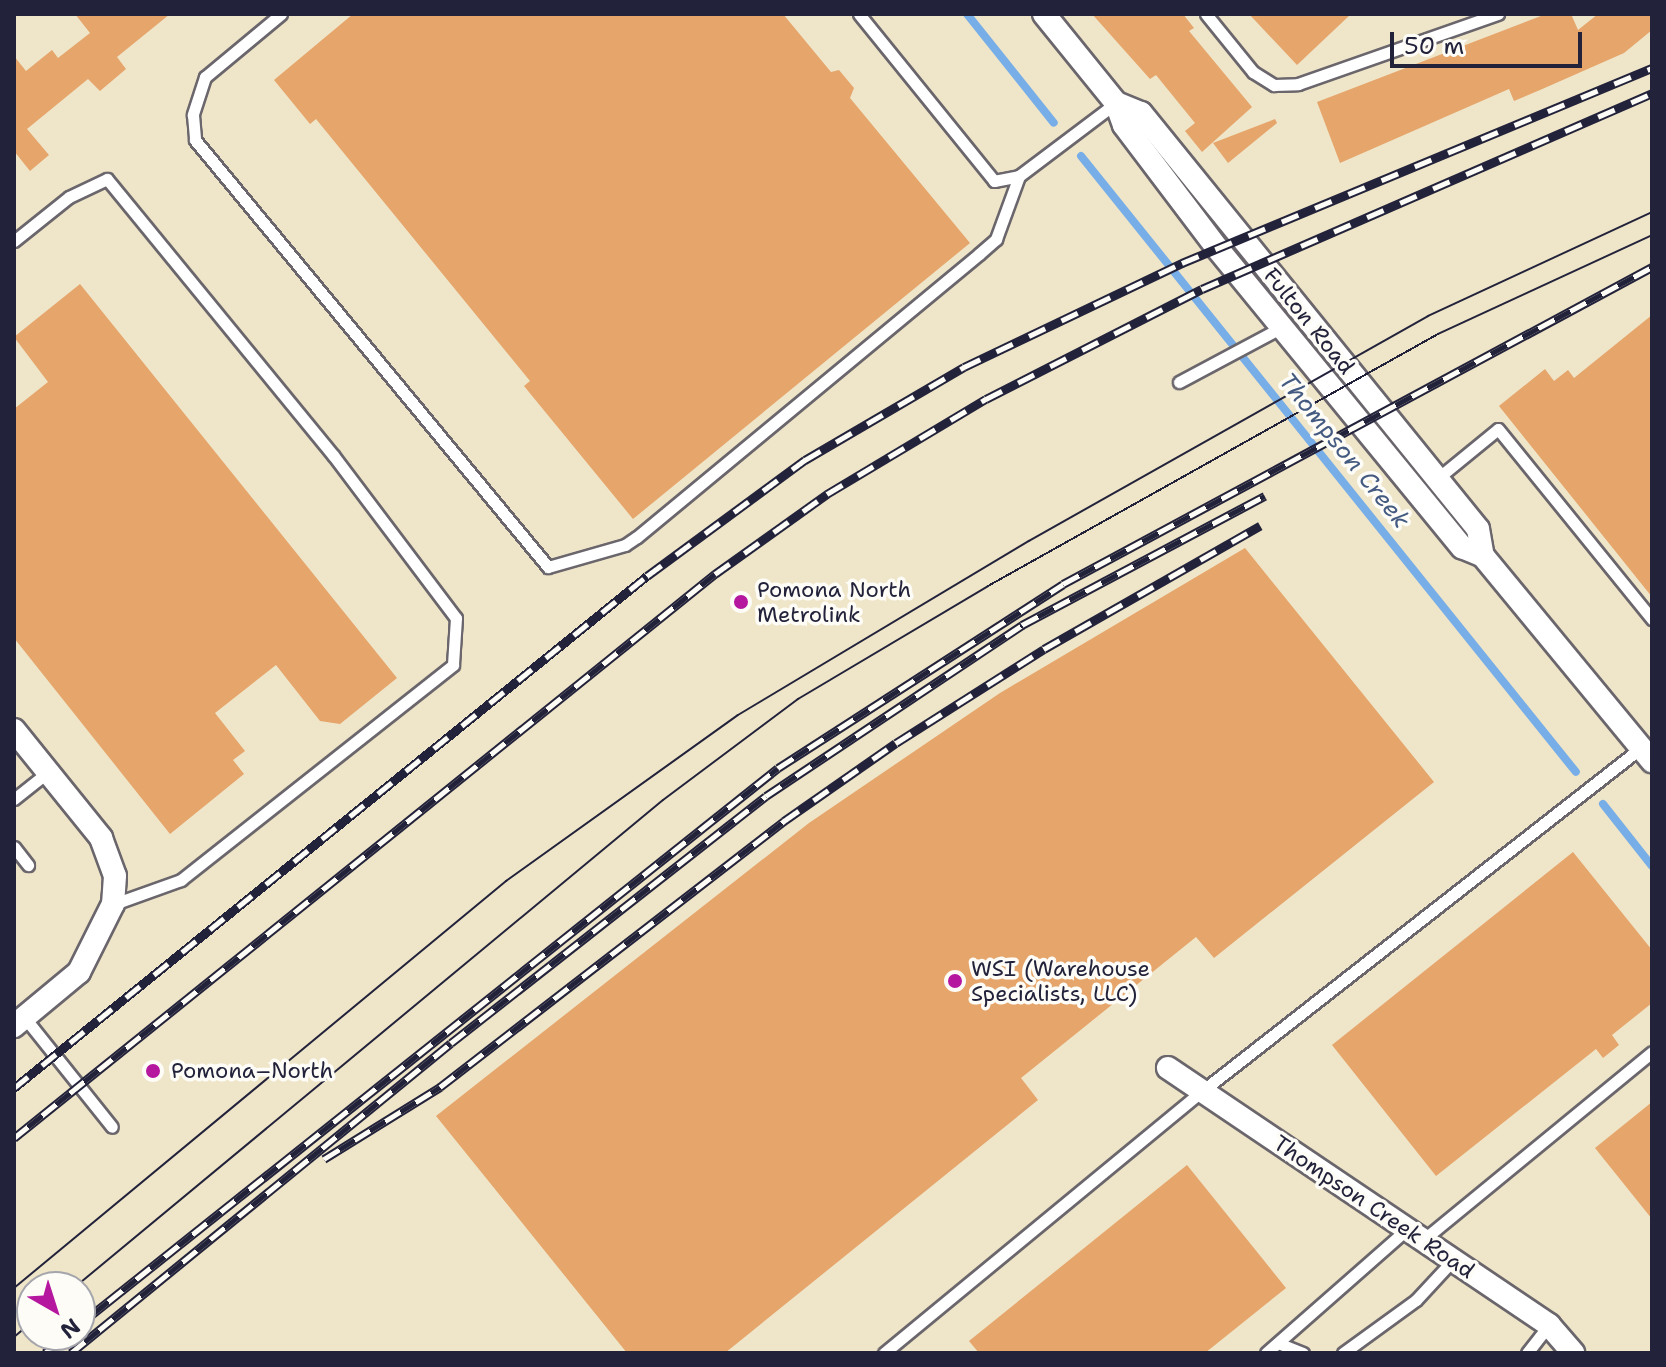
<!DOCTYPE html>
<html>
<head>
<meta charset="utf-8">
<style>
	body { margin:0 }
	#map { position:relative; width:1666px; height:1367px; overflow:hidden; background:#efe5c8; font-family:"Shantell Sans",sans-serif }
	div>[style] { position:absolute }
	.stream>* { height:8px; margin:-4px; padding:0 4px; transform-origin:4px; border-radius:4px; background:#78aee7 }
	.building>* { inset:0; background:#e5a56b }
	.roads { filter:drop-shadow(2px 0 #6a666c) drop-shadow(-2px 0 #6a666c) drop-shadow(0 2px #6a666c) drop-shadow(0 -2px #6a666c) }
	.lane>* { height:11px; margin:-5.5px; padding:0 5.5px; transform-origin:5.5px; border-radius:5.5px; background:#fff }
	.street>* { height:22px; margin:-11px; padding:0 11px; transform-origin:11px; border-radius:11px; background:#fff }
	.tram>* { height:2px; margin:-1px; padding:0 1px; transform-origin:1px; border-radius:1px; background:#22223b }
	.rail>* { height:9px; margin-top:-4.5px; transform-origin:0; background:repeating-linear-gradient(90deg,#fdfcf7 0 18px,#22223b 0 36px); box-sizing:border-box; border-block:2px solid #22223b }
	.dots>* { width:22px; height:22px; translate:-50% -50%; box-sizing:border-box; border:4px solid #fdfcf7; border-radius:50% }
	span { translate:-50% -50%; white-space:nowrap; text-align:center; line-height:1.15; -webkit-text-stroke:7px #fdfcf7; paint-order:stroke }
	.street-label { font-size:22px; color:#22223b }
	.poi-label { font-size:22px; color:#22223b }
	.left { translate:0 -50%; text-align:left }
	.water-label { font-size:24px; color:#445a80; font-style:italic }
	.frame { position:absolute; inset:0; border:16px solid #22223b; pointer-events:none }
	.north { position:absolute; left:16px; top:1271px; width:80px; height:80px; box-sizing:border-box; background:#fdfcf7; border:2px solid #a5a5ac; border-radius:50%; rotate:141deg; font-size:22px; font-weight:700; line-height:32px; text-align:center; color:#22223b }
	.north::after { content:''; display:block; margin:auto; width:28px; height:36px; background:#b5179e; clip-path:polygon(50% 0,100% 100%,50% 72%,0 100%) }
	.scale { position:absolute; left:1390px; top:32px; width:192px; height:36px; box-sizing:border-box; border:4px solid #22223b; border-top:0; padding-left:10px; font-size:24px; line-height:28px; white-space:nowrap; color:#22223b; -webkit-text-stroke:6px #fdfcf7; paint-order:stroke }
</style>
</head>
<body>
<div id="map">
	<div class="stream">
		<div style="left:967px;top:14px;width:139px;rotate:51.4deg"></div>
		<div style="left:1081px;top:156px;width:790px;rotate:51.22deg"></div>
		<div style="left:1603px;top:804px;width:79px;rotate:51.7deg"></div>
	</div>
	<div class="building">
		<div style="clip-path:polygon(75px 14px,170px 14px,117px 57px,126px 69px,100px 91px,88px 79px,27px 129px,49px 155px,30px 171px,14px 151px,14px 56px,26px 71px,52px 50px,58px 58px,90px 33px)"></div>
		<div style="clip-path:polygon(353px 14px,783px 14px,831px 72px,839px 70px,854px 88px,850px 98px,970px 243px,633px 519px,524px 386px,530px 381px,316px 119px,310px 124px,274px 80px)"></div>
		<div style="clip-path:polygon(1092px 14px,1183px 14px,1194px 28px,1189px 31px,1252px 107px,1202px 152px,1185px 131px,1195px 123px,1156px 75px,1150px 79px)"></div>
		<div style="clip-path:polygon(1249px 14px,1351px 14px,1297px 65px)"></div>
		<div style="clip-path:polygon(1546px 14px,1571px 14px,1578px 30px,1598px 14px,1652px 14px,1652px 30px,1624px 53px,1540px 90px,1514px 101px,1509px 89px,1340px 163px,1317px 102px)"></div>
		<div style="clip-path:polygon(1275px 119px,1277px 123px,1228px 163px,1213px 143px)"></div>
		<div style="clip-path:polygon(80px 284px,397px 678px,340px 724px,320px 721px,276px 665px,215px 713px,245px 751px,233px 760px,244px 774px,170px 834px,14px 638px,14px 409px,48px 382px,14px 337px)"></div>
		<div style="clip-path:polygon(1652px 315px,1652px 597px,1499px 406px,1545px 369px,1554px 381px,1568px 370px,1574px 378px)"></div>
		<div style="clip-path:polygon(1245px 548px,1434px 782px,1214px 958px,1196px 937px,1021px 1078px,1038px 1100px,725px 1353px,627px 1353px,436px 1116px,809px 823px,1000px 693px)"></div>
		<div style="clip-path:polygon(1573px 852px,1652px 950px,1652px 1003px,1612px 1035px,1619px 1045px,1603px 1058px,1596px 1049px,1436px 1176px,1332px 1045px)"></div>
		<div style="clip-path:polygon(1652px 1102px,1652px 1219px,1595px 1148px)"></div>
		<div style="clip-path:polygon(1187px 1165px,1286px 1288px,1205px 1353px,979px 1353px,969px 1341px)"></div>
	</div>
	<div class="roads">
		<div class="lane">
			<div style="left:281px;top:14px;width:99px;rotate:140.3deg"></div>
			<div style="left:205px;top:77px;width:40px;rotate:108deg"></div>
			<div style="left:193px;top:115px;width:25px;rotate:85deg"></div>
			<div style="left:195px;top:140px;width:554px;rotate:50.42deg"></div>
			<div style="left:548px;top:567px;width:80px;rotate:-15.9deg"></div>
			<div style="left:625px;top:545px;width:14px;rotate:-34deg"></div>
			<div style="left:637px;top:537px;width:444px;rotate:-39.6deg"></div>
			<div style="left:979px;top:254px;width:23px;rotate:-41deg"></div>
			<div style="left:996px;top:239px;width:67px;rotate:-69.9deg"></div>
			<div style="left:859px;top:14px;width:215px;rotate:51deg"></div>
			<div style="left:994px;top:181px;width:25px;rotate:-11deg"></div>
			<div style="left:1019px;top:176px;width:121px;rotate:-37deg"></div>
			<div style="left:1206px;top:14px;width:75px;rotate:51deg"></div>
			<div style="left:1253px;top:72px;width:25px;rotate:32deg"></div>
			<div style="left:1274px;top:85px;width:24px;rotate:-2deg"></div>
			<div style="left:1298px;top:84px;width:212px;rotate:-19.3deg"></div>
			<div style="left:14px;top:241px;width:70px;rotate:-38.7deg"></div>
			<div style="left:69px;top:197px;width:42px;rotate:-25.3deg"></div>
			<div style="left:107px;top:179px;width:357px;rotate:50.7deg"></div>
			<div style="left:333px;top:455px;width:204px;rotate:53deg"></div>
			<div style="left:456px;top:618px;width:47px;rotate:93.7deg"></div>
			<div style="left:453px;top:665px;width:347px;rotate:141.7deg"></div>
			<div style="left:181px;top:880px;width:71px;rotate:160.3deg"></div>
			<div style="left:1179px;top:382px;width:117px;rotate:-28.1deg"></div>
			<div style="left:1438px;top:478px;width:77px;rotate:-39.2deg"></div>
			<div style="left:1498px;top:429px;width:245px;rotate:51deg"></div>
			<div style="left:14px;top:799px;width:43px;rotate:-38.5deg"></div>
			<div style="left:14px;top:847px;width:23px;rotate:52deg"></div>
			<div style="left:25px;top:1018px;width:139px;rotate:51.4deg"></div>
			<div style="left:1423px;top:1240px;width:296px;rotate:-39.4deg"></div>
			<div style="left:1278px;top:1343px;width:27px;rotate:22deg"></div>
			<div style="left:884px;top:1353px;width:412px;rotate:-39.5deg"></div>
			<div style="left:1202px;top:1091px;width:559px;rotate:-38.02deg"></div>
			<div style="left:1266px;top:1353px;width:188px;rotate:-41.3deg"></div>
			<div style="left:1343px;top:1353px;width:90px;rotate:-36deg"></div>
			<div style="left:1416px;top:1300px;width:54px;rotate:-47.2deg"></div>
			<div style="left:1527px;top:1353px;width:36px;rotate:-52deg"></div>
		</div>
		<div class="street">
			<div style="left:1044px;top:14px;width:114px;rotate:51deg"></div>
			<div style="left:1116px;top:103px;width:23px;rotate:70deg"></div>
			<div style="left:1124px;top:125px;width:154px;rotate:52.9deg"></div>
			<div style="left:1217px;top:248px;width:387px;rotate:50.7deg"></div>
			<div style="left:1462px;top:547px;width:23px;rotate:23deg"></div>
			<div style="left:1483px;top:556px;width:266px;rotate:50.5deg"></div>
			<div style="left:1116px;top:103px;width:27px;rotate:22deg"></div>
			<div style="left:1141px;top:113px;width:535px;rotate:50.99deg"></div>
			<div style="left:1478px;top:529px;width:27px;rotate:80deg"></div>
			<div style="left:14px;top:730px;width:139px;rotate:51.1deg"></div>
			<div style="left:101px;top:838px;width:40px;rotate:69.8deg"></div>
			<div style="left:115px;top:876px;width:28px;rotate:94deg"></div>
			<div style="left:113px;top:904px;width:76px;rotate:116.6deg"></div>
			<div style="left:79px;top:972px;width:85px;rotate:140.3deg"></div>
			<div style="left:1168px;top:1068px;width:460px;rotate:34deg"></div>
			<div style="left:1549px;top:1325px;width:37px;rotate:49deg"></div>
		</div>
	</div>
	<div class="tram">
		<div style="left:75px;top:1287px;width:763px;rotate:-39.63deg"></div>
		<div style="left:663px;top:800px;width:169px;rotate:-36.8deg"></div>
		<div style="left:798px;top:699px;width:221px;rotate:-30.7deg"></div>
		<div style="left:988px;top:586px;width:516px;rotate:-29.25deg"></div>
		<div style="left:1438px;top:334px;width:236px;rotate:-24.8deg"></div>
		<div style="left:14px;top:1288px;width:639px;rotate:-39.6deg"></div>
		<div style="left:506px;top:881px;width:285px;rotate:-35.6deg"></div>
		<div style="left:738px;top:715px;width:339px;rotate:-30.9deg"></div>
		<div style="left:1029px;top:541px;width:458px;rotate:-29.4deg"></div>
		<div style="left:1428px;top:316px;width:247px;rotate:-24.9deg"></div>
		<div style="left:14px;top:1337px;width:23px;rotate:-40deg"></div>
	</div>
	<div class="rail">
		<div style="left:14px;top:1088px;width:814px;rotate:-38.97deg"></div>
		<div style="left:647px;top:576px;width:196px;rotate:-36.3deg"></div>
		<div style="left:805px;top:460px;width:184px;rotate:-30.3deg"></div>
		<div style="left:964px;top:367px;width:242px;rotate:-25.5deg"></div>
		<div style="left:1182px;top:263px;width:509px;rotate:-22.53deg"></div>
		<div style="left:14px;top:1138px;width:900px;rotate:-38.82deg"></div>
		<div style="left:715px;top:574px;width:138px;rotate:-35.5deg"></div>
		<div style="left:827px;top:494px;width:185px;rotate:-30.9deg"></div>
		<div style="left:986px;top:399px;width:242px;rotate:-27deg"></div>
		<div style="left:1202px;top:289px;width:491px;rotate:-23.5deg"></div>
		<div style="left:324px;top:1159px;width:137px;rotate:-31.8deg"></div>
		<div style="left:440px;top:1087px;width:435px;rotate:-37.7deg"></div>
		<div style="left:784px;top:821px;width:136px;rotate:-34.9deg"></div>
		<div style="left:896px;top:743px;width:175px;rotate:-32.4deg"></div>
		<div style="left:1044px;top:649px;width:249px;rotate:-29.7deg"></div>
		<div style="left:80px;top:1324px;width:892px;rotate:-38.54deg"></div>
		<div style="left:778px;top:768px;width:339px;rotate:-32.8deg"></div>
		<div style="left:1063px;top:584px;width:669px;rotate:-28.29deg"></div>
		<div style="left:45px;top:1353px;width:28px;rotate:-39deg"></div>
		<div style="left:71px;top:1353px;width:490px;rotate:-39.2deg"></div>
		<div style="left:451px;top:1043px;width:400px;rotate:-38.1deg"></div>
		<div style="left:766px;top:796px;width:308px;rotate:-33.7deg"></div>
		<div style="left:1022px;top:625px;width:275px;rotate:-28deg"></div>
	</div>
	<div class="dots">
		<div style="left:741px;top:602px;background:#b5179e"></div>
		<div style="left:955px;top:981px;background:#b5179e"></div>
		<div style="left:153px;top:1071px;background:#b5179e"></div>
	</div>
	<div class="street-label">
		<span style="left:1309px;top:321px;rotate:51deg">Fulton Road</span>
		<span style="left:1374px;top:1207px;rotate:34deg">Thompson Creek Road</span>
	</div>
	<div class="poi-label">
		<span class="left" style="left:757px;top:602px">Pomona North<br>Metrolink</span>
		<span class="left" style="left:971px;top:981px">WSI (Warehouse<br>Specialists, LLC)</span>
		<span class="left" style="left:171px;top:1071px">Pomona–North</span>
	</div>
	<div class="water-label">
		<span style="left:1344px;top:451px;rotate:51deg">Thompson Creek</span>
	</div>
	<div class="frame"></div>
	<div class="north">N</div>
	<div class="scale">50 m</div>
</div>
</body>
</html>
